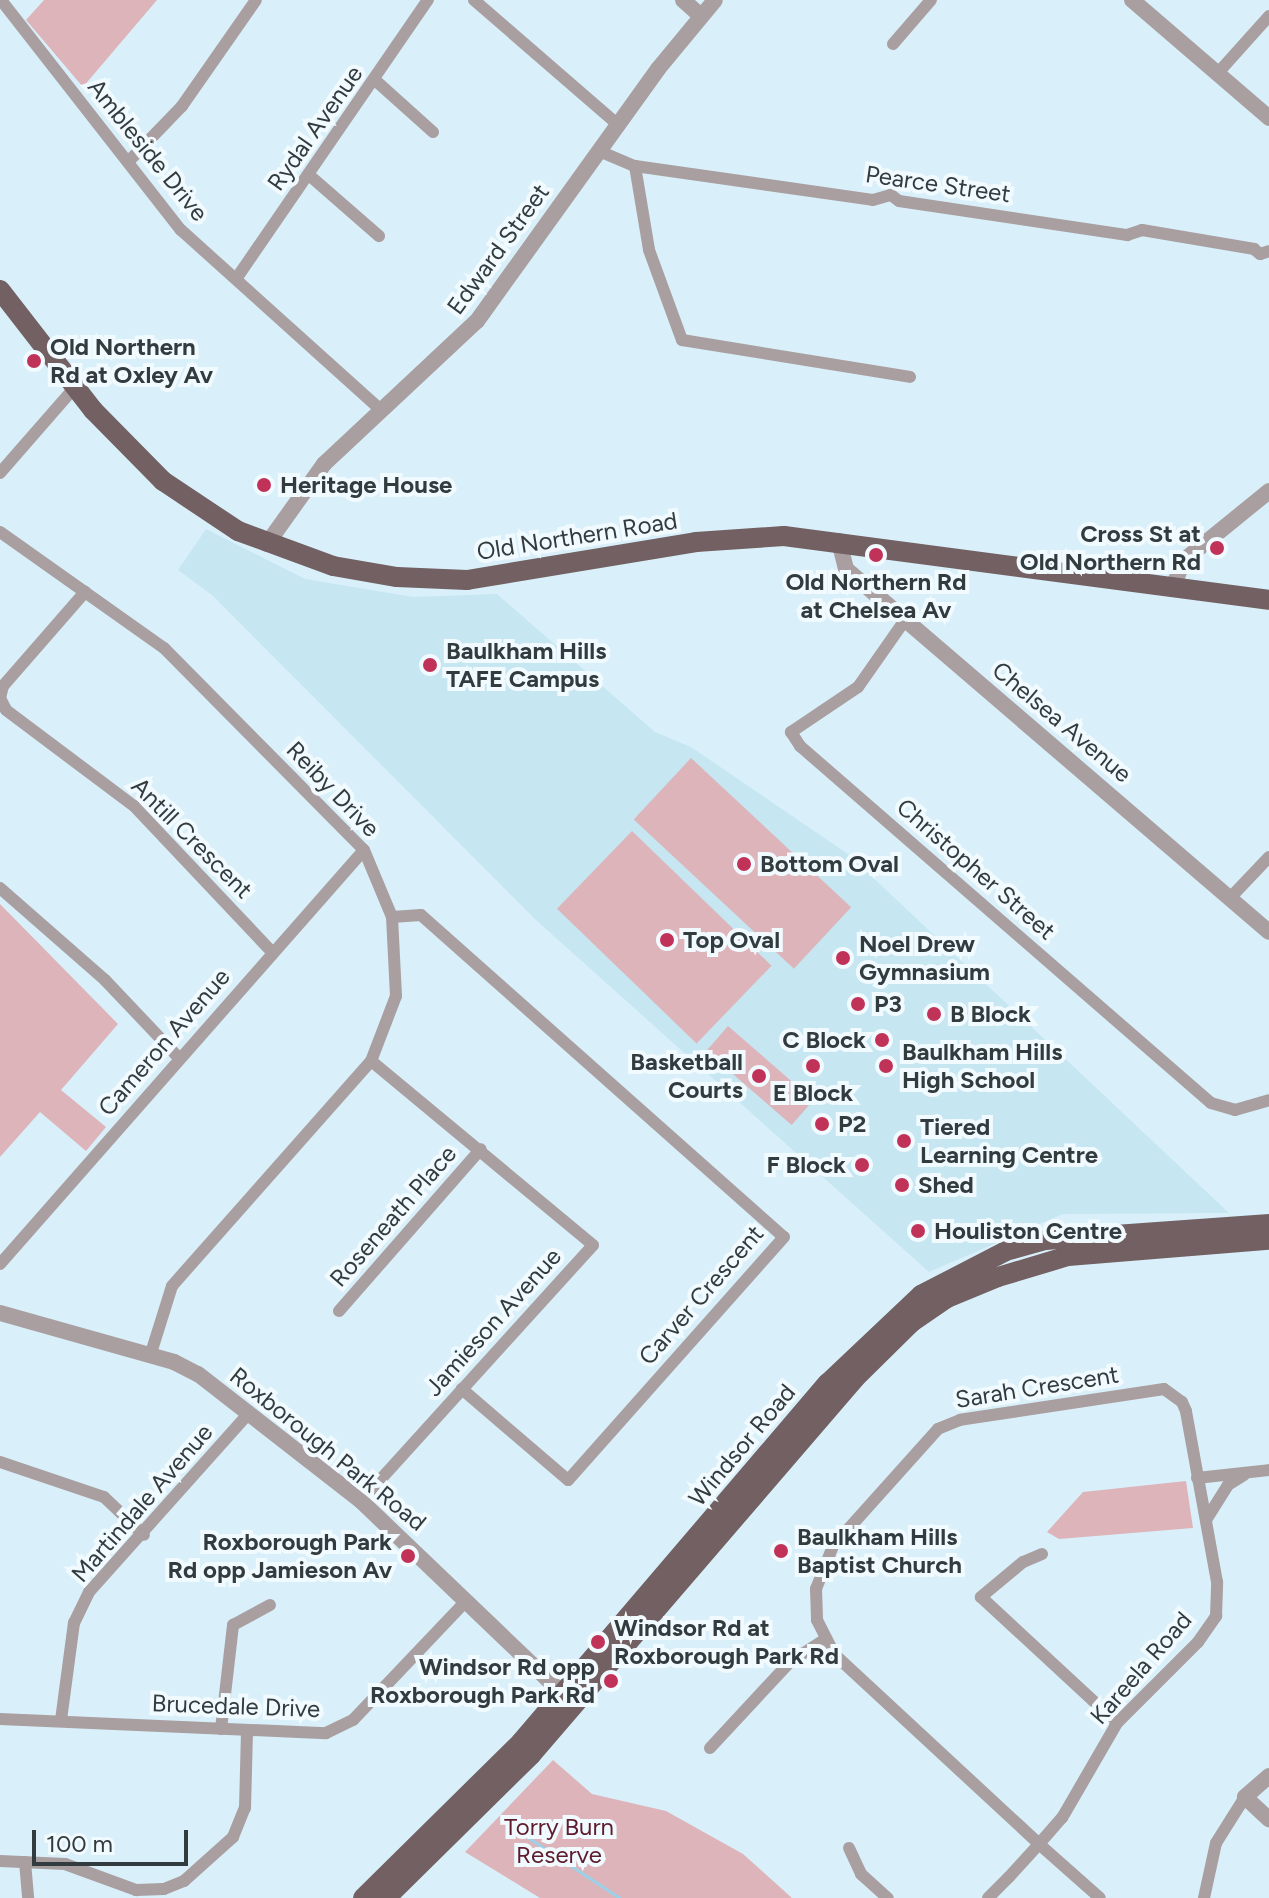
<!DOCTYPE html>
<html>
<head>
<meta charset="utf-8">
<style>
	body { margin:0 }
	#map { position:relative; width:1269px; height:1898px; overflow:hidden; background:#d9f0fa; font-family:Figtree,sans-serif }
	div>[style] { position:absolute }
	.built>* { inset:0; background:#c6e6f2 }
	.green>* { inset:0; background:#ddb4b9; transform-origin:0 0 }
	.stream>* { height:3px; margin:-1.5px; padding:0 1.5px; transform-origin:1.5px; border-radius:1.5px; background:#9ad2e9 }
	.minor>* { height:12px; margin:-6px; padding:0 6px; transform-origin:6px; border-radius:6px; background:#a99fa0 }
	.tertiary>* { height:16px; margin:-8px; padding:0 8px; transform-origin:8px; border-radius:8px; background:#a99fa0 }
	.primary>* { height:20px; margin:-10px; padding:0 10px; transform-origin:10px; border-radius:10px; background:#726062 }
	.dots>* { width:22px; height:22px; translate:-50% -50%; box-sizing:border-box; border:4px solid #f1fafe; border-radius:50% }
	span { translate:-50% -50%; white-space:nowrap; text-align:center; line-height:1.15; -webkit-text-stroke:8px #f1fafe; paint-order:stroke }
	.street-label { font-size:24px; color:#323b3e }
	.poi-label { font-size:24px; color:#323b3e; font-weight:700 }
	.left { translate:0 -50%; text-align:left }
	.right { translate:-100% -50%; text-align:right }
	.park-label { font-size:24px; color:#5d1b2b }
	.scale { position:absolute; left:32px; top:1830px; width:156px; height:36px; box-sizing:border-box; border:4px solid #323b3e; border-top:0; padding-left:10px; font-size:24px; line-height:28px; white-space:nowrap; color:#323b3e; -webkit-text-stroke:6px #f1fafe; paint-order:stroke }
</style>
</head>
<body>
<div id="map">
	<div class="built">
		<div style="clip-path:polygon(206px 529px,305px 579px,413px 597px,497px 594px,655px 732px,691px 747px,848px 854px,1229px 1213px,1063px 1214px,929px 1272px,537px 921px,212px 595px,178px 570px)"></div>
	</div>
	<div class="green">
		<div style="clip-path:polygon(44px 0,157px 0,83px 87px,26px 20px)"></div>
		<div style="left:691px;top:758px;width:219px;height:84px;rotate:43deg"></div>
		<div style="left:632px;top:831px;width:194px;height:108px;rotate:44deg"></div>
		<div style="clip-path:polygon(0 904px,118px 1024px,61px 1090px,106px 1127px,86px 1151px,40px 1112px,0 1157px)"></div>
		<div style="left:728px;top:1026px;width:113px;height:33px;rotate:41deg"></div>
		<div style="clip-path:polygon(1186px 1481px,1193px 1528px,1059px 1539px,1047px 1532px,1083px 1492px)"></div>
		<div style="clip-path:polygon(553px 1760px,592px 1794px,666px 1811px,743px 1854px,792px 1898px,540px 1898px,465px 1852px)"></div>
	</div>
	<div class="stream">
		<div style="left:500px;top:1819px;width:144px;rotate:33.4deg"></div>
	</div>
	<div class="minor">
		<div style="left:1px;top:0;width:292px;rotate:52deg"></div>
		<div style="left:181px;top:230px;width:269px;rotate:42deg"></div>
		<div style="left:474px;top:0;width:189px;rotate:40.9deg"></div>
		<div style="left:893px;top:44px;width:58px;rotate:-49.2deg"></div>
		<div style="left:1217px;top:74px;width:78px;rotate:-48.1deg"></div>
		<div style="left:375px;top:80px;width:78px;rotate:41.9deg"></div>
		<div style="left:599px;top:151px;width:39px;rotate:23deg"></div>
		<div style="left:635px;top:166px;width:240px;rotate:8.1deg"></div>
		<div style="left:873px;top:200px;width:19px;rotate:-16deg"></div>
		<div style="left:891px;top:195px;width:10px;rotate:37deg"></div>
		<div style="left:899px;top:201px;width:231px;rotate:8.5deg"></div>
		<div style="left:1127px;top:235px;width:16px;rotate:-18deg"></div>
		<div style="left:1142px;top:230px;width:114px;rotate:9.6deg"></div>
		<div style="left:1254px;top:249px;width:8px;rotate:40deg"></div>
		<div style="left:1260px;top:254px;width:9px;rotate:-18deg"></div>
		<div style="left:128px;top:162px;width:78px;rotate:-46deg"></div>
		<div style="left:182px;top:106px;width:129px;rotate:-55.1deg"></div>
		<div style="left:635px;top:166px;width:85px;rotate:80.5deg"></div>
		<div style="left:649px;top:250px;width:96px;rotate:69.9deg"></div>
		<div style="left:682px;top:340px;width:231px;rotate:9.2deg"></div>
		<div style="left:309px;top:175px;width:93px;rotate:41.1deg"></div>
		<div style="left:236px;top:279px;width:339px;rotate:-55.5deg"></div>
		<div style="left:0;top:473px;width:114px;rotate:-48.9deg"></div>
		<div style="left:0;top:532px;width:201px;rotate:35.3deg"></div>
		<div style="left:164px;top:648px;width:284px;rotate:45.3deg"></div>
		<div style="left:364px;top:850px;width:73px;rotate:67.3deg"></div>
		<div style="left:392px;top:917px;width:79px;rotate:87.1deg"></div>
		<div style="left:396px;top:996px;width:70px;rotate:111deg"></div>
		<div style="left:371px;top:1061px;width:300px;rotate:131.5deg"></div>
		<div style="left:172px;top:1286px;width:73px;rotate:107.4deg"></div>
		<div style="left:905px;top:620px;width:82px;rotate:125deg"></div>
		<div style="left:858px;top:687px;width:81px;rotate:146.1deg"></div>
		<div style="left:791px;top:732px;width:17px;rotate:57deg"></div>
		<div style="left:800px;top:746px;width:544px;rotate:40.98deg"></div>
		<div style="left:1211px;top:1103px;width:25px;rotate:16deg"></div>
		<div style="left:1235px;top:1110px;width:35px;rotate:-16deg"></div>
		<div style="left:0;top:698px;width:13px;rotate:63deg"></div>
		<div style="left:6px;top:710px;width:160px;rotate:36.9deg"></div>
		<div style="left:134px;top:806px;width:201px;rotate:46.6deg"></div>
		<div style="left:0;top:698px;width:12px;rotate:-76deg"></div>
		<div style="left:3px;top:686px;width:125px;rotate:-48.9deg"></div>
		<div style="left:0;top:888px;width:140px;rotate:41.2deg"></div>
		<div style="left:105px;top:980px;width:108px;rotate:46.5deg"></div>
		<div style="left:1231px;top:897px;width:55px;rotate:-46.5deg"></div>
		<div style="left:392px;top:917px;width:29px;rotate:-4deg"></div>
		<div style="left:421px;top:915px;width:485px;rotate:41.6deg"></div>
		<div style="left:784px;top:1237px;width:325px;rotate:131.6deg"></div>
		<div style="left:568px;top:1480px;width:140px;rotate:-139.4deg"></div>
		<div style="left:0;top:1264px;width:551px;rotate:-48.68deg"></div>
		<div style="left:339px;top:1311px;width:215px;rotate:-48.8deg"></div>
		<div style="left:0;top:1462px;width:110px;rotate:18.6deg"></div>
		<div style="left:104px;top:1497px;width:55px;rotate:43.5deg"></div>
		<div style="left:1197px;top:1478px;width:72px;rotate:-6.3deg"></div>
		<div style="left:361px;top:1501px;width:345px;rotate:-47.8deg"></div>
		<div style="left:593px;top:1245px;width:288px;rotate:-140.3deg"></div>
		<div style="left:1206px;top:1520px;width:41px;rotate:-57.8deg"></div>
		<div style="left:1228px;top:1485px;width:19px;rotate:-32deg"></div>
		<div style="left:1042px;top:1554px;width:21px;rotate:157deg"></div>
		<div style="left:1023px;top:1562px;width:55px;rotate:140.2deg"></div>
		<div style="left:981px;top:1597px;width:185px;rotate:42.8deg"></div>
		<div style="left:0;top:1719px;width:326px;rotate:2.5deg"></div>
		<div style="left:326px;top:1733px;width:30px;rotate:-26deg"></div>
		<div style="left:353px;top:1720px;width:163px;rotate:-46.5deg"></div>
		<div style="left:61px;top:1720px;width:98px;rotate:-82.4deg"></div>
		<div style="left:74px;top:1623px;width:34px;rotate:-64deg"></div>
		<div style="left:89px;top:1592px;width:239px;rotate:-48.2deg"></div>
		<div style="left:221px;top:1729px;width:105px;rotate:-83.4deg"></div>
		<div style="left:233px;top:1625px;width:42px;rotate:-28.4deg"></div>
		<div style="left:710px;top:1748px;width:117px;rotate:-47.1deg"></div>
		<div style="left:790px;top:1662px;width:40px;rotate:-32.9deg"></div>
		<div style="left:849px;top:1848px;width:29px;rotate:65deg"></div>
		<div style="left:861px;top:1874px;width:36px;rotate:42deg"></div>
		<div style="left:0;top:1861px;width:65px;rotate:2.6deg"></div>
		<div style="left:65px;top:1864px;width:76px;rotate:20.1deg"></div>
		<div style="left:136px;top:1890px;width:28px;rotate:-2deg"></div>
		<div style="left:164px;top:1889px;width:22px;rotate:-22deg"></div>
		<div style="left:184px;top:1881px;width:66px;rotate:-41.9deg"></div>
		<div style="left:233px;top:1837px;width:31px;rotate:-68deg"></div>
		<div style="left:245px;top:1808px;width:76px;rotate:-88.5deg"></div>
		<div style="left:25px;top:1862px;width:36px;rotate:85deg"></div>
		<div style="left:988px;top:1898px;width:30px;rotate:-45deg"></div>
		<div style="left:1009px;top:1877px;width:45px;rotate:-47.7deg"></div>
		<div style="left:1039px;top:1844px;width:35px;rotate:-49deg"></div>
		<div style="left:1062px;top:1818px;width:110px;rotate:-59.9deg"></div>
		<div style="left:1117px;top:1723px;width:115px;rotate:-45deg"></div>
		<div style="left:1198px;top:1642px;width:32px;rotate:-55deg"></div>
		<div style="left:1216px;top:1616px;width:34px;rotate:-88deg"></div>
		<div style="left:1217px;top:1582px;width:174px;rotate:-100.3deg"></div>
		<div style="left:1186px;top:1411px;width:10px;rotate:-114deg"></div>
		<div style="left:1182px;top:1402px;width:22px;rotate:-144deg"></div>
		<div style="left:1164px;top:1389px;width:206px;rotate:171.4deg"></div>
		<div style="left:960px;top:1420px;width:24px;rotate:158deg"></div>
		<div style="left:938px;top:1429px;width:157px;rotate:131.9deg"></div>
		<div style="left:833px;top:1546px;width:46px;rotate:111.6deg"></div>
		<div style="left:816px;top:1589px;width:31px;rotate:88deg"></div>
		<div style="left:817px;top:1620px;width:38px;rotate:63deg"></div>
		<div style="left:834px;top:1654px;width:280px;rotate:42.8deg"></div>
		<div style="left:1039px;top:1844px;width:81px;rotate:41.5deg"></div>
		<div style="left:1204px;top:1898px;width:56px;rotate:-77.7deg"></div>
		<div style="left:1216px;top:1843px;width:54px;rotate:-57.8deg"></div>
	</div>
	<div class="tertiary">
		<div style="left:683px;top:0;width:24px;rotate:42deg"></div>
		<div style="left:1132px;top:0;width:181px;rotate:40.7deg"></div>
		<div style="left:839px;top:541px;width:29px;rotate:76deg"></div>
		<div style="left:846px;top:569px;width:557px;rotate:40.63deg"></div>
		<div style="left:267px;top:544px;width:98px;rotate:-54.5deg"></div>
		<div style="left:324px;top:464px;width:209px;rotate:-43.1deg"></div>
		<div style="left:477px;top:321px;width:310px;rotate:-54.3deg"></div>
		<div style="left:658px;top:69px;width:89px;rotate:-50.4deg"></div>
		<div style="left:1174px;top:585px;width:26px;rotate:-69deg"></div>
		<div style="left:1183px;top:561px;width:111px;rotate:-39.1deg"></div>
		<div style="left:0;top:1313px;width:181px;rotate:15.7deg"></div>
		<div style="left:174px;top:1362px;width:27px;rotate:27deg"></div>
		<div style="left:198px;top:1374px;width:207px;rotate:37.9deg"></div>
		<div style="left:361px;top:1501px;width:288px;rotate:43.7deg"></div>
		<div style="left:1269px;top:1776px;width:32px;rotate:139deg"></div>
		<div style="left:1245px;top:1797px;width:33px;rotate:43deg"></div>
	</div>
	<div class="primary">
		<div style="left:0;top:290px;width:152px;rotate:52.2deg"></div>
		<div style="left:93px;top:410px;width:100px;rotate:45.4deg"></div>
		<div style="left:163px;top:481px;width:90px;rotate:33.7deg"></div>
		<div style="left:238px;top:531px;width:101px;rotate:20.2deg"></div>
		<div style="left:333px;top:566px;width:65px;rotate:9.8deg"></div>
		<div style="left:397px;top:577px;width:70px;rotate:2.5deg"></div>
		<div style="left:467px;top:580px;width:232px;rotate:-9.4deg"></div>
		<div style="left:696px;top:542px;width:88px;rotate:-3.9deg"></div>
		<div style="left:784px;top:536px;width:489px;rotate:7.5deg"></div>
		<div style="left:363px;top:1898px;width:222px;rotate:-44.6deg"></div>
		<div style="left:521px;top:1742px;width:472px;rotate:-49.5deg"></div>
		<div style="left:828px;top:1383px;width:128px;rotate:-43.4deg"></div>
		<div style="left:921px;top:1295px;width:96px;rotate:-27.4deg"></div>
		<div style="left:1006px;top:1251px;width:41px;rotate:-15.8deg"></div>
		<div style="left:1045px;top:1240px;width:225px;rotate:-4.1deg"></div>
		<div style="left:386px;top:1898px;width:204px;rotate:-44.6deg"></div>
		<div style="left:531px;top:1755px;width:497px;rotate:-49.3deg"></div>
		<div style="left:855px;top:1378px;width:80px;rotate:-44.5deg"></div>
		<div style="left:912px;top:1322px;width:42px;rotate:-34.4deg"></div>
		<div style="left:947px;top:1298px;width:55px;rotate:-22.4deg"></div>
		<div style="left:998px;top:1277px;width:73px;rotate:-16.7deg"></div>
		<div style="left:1068px;top:1256px;width:202px;rotate:-4.6deg"></div>
	</div>
	<div class="dots">
		<div style="left:34px;top:361px;background:#c13258"></div>
		<div style="left:264px;top:485px;background:#c13258"></div>
		<div style="left:1217px;top:548px;background:#c13258"></div>
		<div style="left:876px;top:555px;background:#c13258"></div>
		<div style="left:430px;top:665px;background:#c13258"></div>
		<div style="left:744px;top:864px;background:#c13258"></div>
		<div style="left:667px;top:940px;background:#c13258"></div>
		<div style="left:843px;top:958px;background:#c13258"></div>
		<div style="left:858px;top:1004px;background:#c13258"></div>
		<div style="left:934px;top:1014px;background:#c13258"></div>
		<div style="left:882px;top:1040px;background:#c13258"></div>
		<div style="left:813px;top:1066px;background:#c13258"></div>
		<div style="left:886px;top:1066px;background:#c13258"></div>
		<div style="left:759px;top:1076px;background:#c13258"></div>
		<div style="left:822px;top:1124px;background:#c13258"></div>
		<div style="left:904px;top:1141px;background:#c13258"></div>
		<div style="left:862px;top:1165px;background:#c13258"></div>
		<div style="left:902px;top:1185px;background:#c13258"></div>
		<div style="left:918px;top:1231px;background:#c13258"></div>
		<div style="left:781px;top:1551px;background:#c13258"></div>
		<div style="left:408px;top:1556px;background:#c13258"></div>
		<div style="left:598px;top:1642px;background:#c13258"></div>
		<div style="left:611px;top:1681px;background:#c13258"></div>
	</div>
	<div class="street-label">
		<span style="left:315px;top:128px;rotate:-55deg">Rydal Avenue</span>
		<span style="left:148px;top:150px;rotate:51deg">Ambleside Drive</span>
		<span style="left:938px;top:184px;rotate:8deg">Pearce Street</span>
		<span style="left:498px;top:249px;rotate:-54deg">Edward Street</span>
		<span style="left:577px;top:536px;rotate:-9deg">Old Northern Road</span>
		<span style="left:1062px;top:722px;rotate:40deg">Chelsea Avenue</span>
		<span style="left:333px;top:789px;rotate:46deg">Reiby Drive</span>
		<span style="left:192px;top:838px;rotate:45deg">Antill Crescent</span>
		<span style="left:976px;top:869px;rotate:41deg">Christopher Street</span>
		<span style="left:164px;top:1042px;rotate:-49deg">Cameron Avenue</span>
		<span style="left:393px;top:1216px;rotate:-49deg">Roseneath Place</span>
		<span style="left:701px;top:1295px;rotate:-49deg">Carver Crescent</span>
		<span style="left:493px;top:1322px;rotate:-48deg">Jamieson Avenue</span>
		<span style="left:1037px;top:1387px;rotate:-9deg">Sarah Crescent</span>
		<span style="left:742px;top:1445px;rotate:-50deg">Windsor Road</span>
		<span style="left:328px;top:1449px;rotate:39deg">Roxborough Park Road</span>
		<span style="left:142px;top:1503px;rotate:-49deg">Martindale Avenue</span>
		<span style="left:1141px;top:1668px;rotate:-49deg">Kareela Road</span>
		<span style="left:236px;top:1706px;rotate:2deg">Brucedale Drive</span>
	</div>
	<div class="poi-label">
		<span class="left" style="left:50px;top:361px">Old Northern<br>Rd at Oxley Av</span>
		<span class="left" style="left:280px;top:485px">Heritage House</span>
		<span class="right" style="left:1201px;top:548px">Cross St at<br>Old Northern Rd</span>
		<span style="left:876px;top:596px">Old Northern Rd<br>at Chelsea Av</span>
		<span class="left" style="left:446px;top:665px">Baulkham Hills<br>TAFE Campus</span>
		<span class="left" style="left:760px;top:864px">Bottom Oval</span>
		<span class="left" style="left:683px;top:940px">Top Oval</span>
		<span class="left" style="left:859px;top:958px">Noel Drew<br>Gymnasium</span>
		<span class="left" style="left:874px;top:1004px">P3</span>
		<span class="left" style="left:950px;top:1014px">B Block</span>
		<span class="right" style="left:866px;top:1040px">C Block</span>
		<span class="left" style="left:902px;top:1066px">Baulkham Hills<br>High School</span>
		<span class="right" style="left:743px;top:1076px">Basketball<br>Courts</span>
		<span style="left:813px;top:1093px">E Block</span>
		<span class="left" style="left:838px;top:1124px">P2</span>
		<span class="left" style="left:920px;top:1141px">Tiered<br>Learning Centre</span>
		<span class="right" style="left:846px;top:1165px">F Block</span>
		<span class="left" style="left:918px;top:1185px">Shed</span>
		<span class="left" style="left:934px;top:1231px">Houliston Centre</span>
		<span class="left" style="left:797px;top:1551px">Baulkham Hills<br>Baptist Church</span>
		<span class="right" style="left:392px;top:1556px">Roxborough Park<br>Rd opp Jamieson Av</span>
		<span class="left" style="left:614px;top:1642px">Windsor Rd at<br>Roxborough Park Rd</span>
		<span class="right" style="left:595px;top:1681px">Windsor Rd opp<br>Roxborough Park Rd</span>
	</div>
	<div class="park-label">
		<span style="left:559px;top:1841px">Torry Burn<br>Reserve</span>
	</div>
	<div class="scale">100 m</div>
</div>
</body>
</html>
